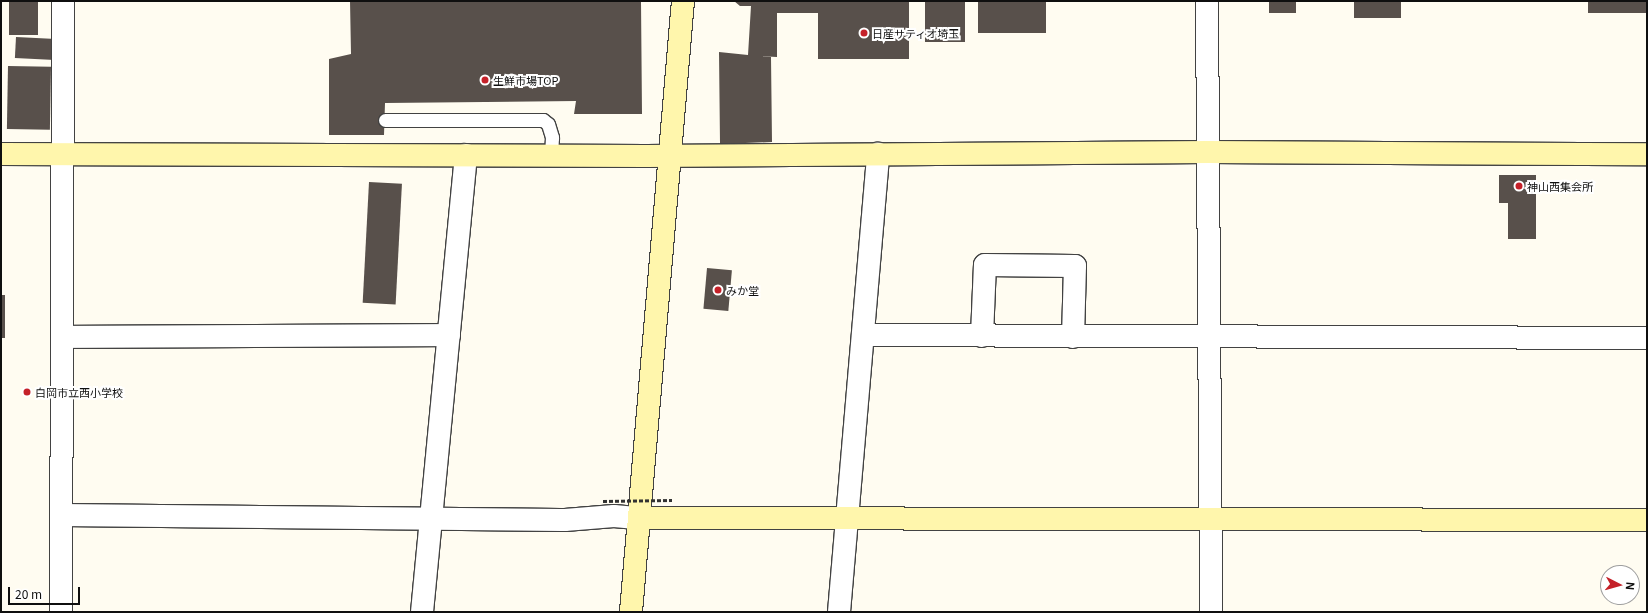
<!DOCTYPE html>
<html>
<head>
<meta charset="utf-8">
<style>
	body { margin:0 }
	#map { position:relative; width:1648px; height:613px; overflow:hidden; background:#fffcf1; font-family:Georgia,"Noto Sans JP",serif }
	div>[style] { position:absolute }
	.building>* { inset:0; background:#58504b; transform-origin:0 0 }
	.roads { filter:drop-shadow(1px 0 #424242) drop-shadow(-1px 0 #424242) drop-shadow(0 1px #424242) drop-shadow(0 -1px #424242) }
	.lane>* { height:13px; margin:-6.5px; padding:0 6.5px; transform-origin:6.5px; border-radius:6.5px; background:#fff }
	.street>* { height:22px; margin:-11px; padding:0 11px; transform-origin:11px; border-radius:11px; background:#fff }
	.secondary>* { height:22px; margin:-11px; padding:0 11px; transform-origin:11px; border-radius:11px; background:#fff6ac }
	.path-bridge>* { height:2.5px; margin-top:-1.25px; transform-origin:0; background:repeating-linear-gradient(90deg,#313131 0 4px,transparent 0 6px) }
	.dots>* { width:11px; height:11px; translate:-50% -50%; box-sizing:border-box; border:2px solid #fff; border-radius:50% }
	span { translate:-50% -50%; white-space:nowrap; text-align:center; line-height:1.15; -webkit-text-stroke:4px #fff; paint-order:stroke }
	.poi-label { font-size:11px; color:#0f0f0f }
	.left { translate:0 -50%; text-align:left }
	.frame { position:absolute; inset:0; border:2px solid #0f0f0f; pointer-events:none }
	.north { position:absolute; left:1600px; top:565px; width:40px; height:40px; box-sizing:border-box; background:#fff; border:1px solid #9f9f9f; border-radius:50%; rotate:96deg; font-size:11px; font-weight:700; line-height:16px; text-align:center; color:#0f0f0f }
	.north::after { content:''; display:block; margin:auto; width:14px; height:18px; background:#c52129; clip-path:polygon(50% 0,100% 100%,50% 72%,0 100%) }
	.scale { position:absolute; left:8px; top:587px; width:72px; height:18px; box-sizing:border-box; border:2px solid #0f0f0f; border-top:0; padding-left:5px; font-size:12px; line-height:14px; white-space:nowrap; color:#0f0f0f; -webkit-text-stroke:3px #fff; paint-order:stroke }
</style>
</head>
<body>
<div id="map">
	<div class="building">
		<div style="left:9px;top:1px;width:29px;height:34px"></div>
		<div style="clip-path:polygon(350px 1px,641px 1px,642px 114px,574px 114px,576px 101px,385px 103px,384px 135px,329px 135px,329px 59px,351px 54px)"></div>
		<div style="clip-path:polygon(734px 1px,909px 1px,909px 59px,818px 59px,818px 13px,777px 13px,777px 57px,756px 56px,771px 57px,772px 142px,720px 144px,719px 52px,748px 55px,751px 6px,740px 6px)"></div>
		<div style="left:925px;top:1px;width:40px;height:41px"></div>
		<div style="left:978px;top:1px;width:68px;height:32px"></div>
		<div style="left:1269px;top:1px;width:27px;height:12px"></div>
		<div style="left:1354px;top:1px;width:47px;height:17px"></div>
		<div style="left:1588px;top:1px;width:58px;height:12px"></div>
		<div style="left:16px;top:37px;width:40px;height:21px;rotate:3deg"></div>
		<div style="left:8px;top:66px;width:43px;height:63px;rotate:1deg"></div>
		<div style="clip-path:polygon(1499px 175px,1536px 175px,1536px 239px,1508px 239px,1508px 203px,1499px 203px)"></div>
		<div style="left:369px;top:182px;width:33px;height:121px;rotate:3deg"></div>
		<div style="left:707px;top:268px;width:25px;height:41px;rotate:5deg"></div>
		<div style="left:1px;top:295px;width:4px;height:43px"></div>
	</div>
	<div class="roads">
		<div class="lane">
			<div style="left:385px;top:120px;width:158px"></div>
			<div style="left:543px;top:120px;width:6px;rotate:39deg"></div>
			<div style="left:548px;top:124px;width:14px;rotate:73deg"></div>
			<div style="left:552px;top:137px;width:19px;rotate:93deg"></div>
		</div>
		<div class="street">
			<div style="left:1207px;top:1px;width:611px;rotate:89.62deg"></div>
			<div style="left:863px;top:335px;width:784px;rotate:0.22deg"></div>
			<div style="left:982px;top:336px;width:71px;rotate:-87.6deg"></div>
			<div style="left:985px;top:265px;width:90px;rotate:0.6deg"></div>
			<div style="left:1075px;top:266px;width:71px;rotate:91.6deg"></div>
			<div style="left:62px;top:337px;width:387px;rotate:-0.3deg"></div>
			<div style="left:61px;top:515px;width:504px;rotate:0.57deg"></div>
			<div style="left:565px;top:520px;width:49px;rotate:-4.7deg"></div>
			<div style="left:614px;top:516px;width:25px;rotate:5deg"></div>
			<div style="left:61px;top:612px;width:611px;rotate:-89.81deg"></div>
			<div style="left:422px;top:612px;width:459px;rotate:-84.5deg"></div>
			<div style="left:839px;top:612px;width:460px;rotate:-85.1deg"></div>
		</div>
		<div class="secondary">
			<div style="left:1px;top:154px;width:645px;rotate:0.18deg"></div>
			<div style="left:646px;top:156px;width:562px;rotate:-0.41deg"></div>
			<div style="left:1208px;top:152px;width:439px;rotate:0.3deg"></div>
			<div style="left:639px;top:518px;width:1008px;rotate:0.11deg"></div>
			<div style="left:631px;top:612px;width:613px;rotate:-85.14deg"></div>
		</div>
	</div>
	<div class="path-bridge">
		<div style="left:603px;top:501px;width:69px;rotate:-0.8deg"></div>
	</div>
	<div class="dots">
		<div style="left:864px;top:33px;background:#c52129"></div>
		<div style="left:485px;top:80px;background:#c52129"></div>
		<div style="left:1519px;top:186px;background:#c52129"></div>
		<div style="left:718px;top:290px;background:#c52129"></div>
		<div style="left:27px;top:392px;background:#c52129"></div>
	</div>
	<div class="poi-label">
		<span class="left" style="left:872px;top:33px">日産サティオ埼玉</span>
		<span class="left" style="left:493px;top:80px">生鮮市場TOP</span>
		<span class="left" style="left:1527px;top:186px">神山西集会所</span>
		<span class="left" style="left:726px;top:290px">みか堂</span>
		<span class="left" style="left:35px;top:392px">白岡市立西小学校</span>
	</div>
	<div class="frame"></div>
	<div class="north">N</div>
	<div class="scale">20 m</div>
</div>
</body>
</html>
